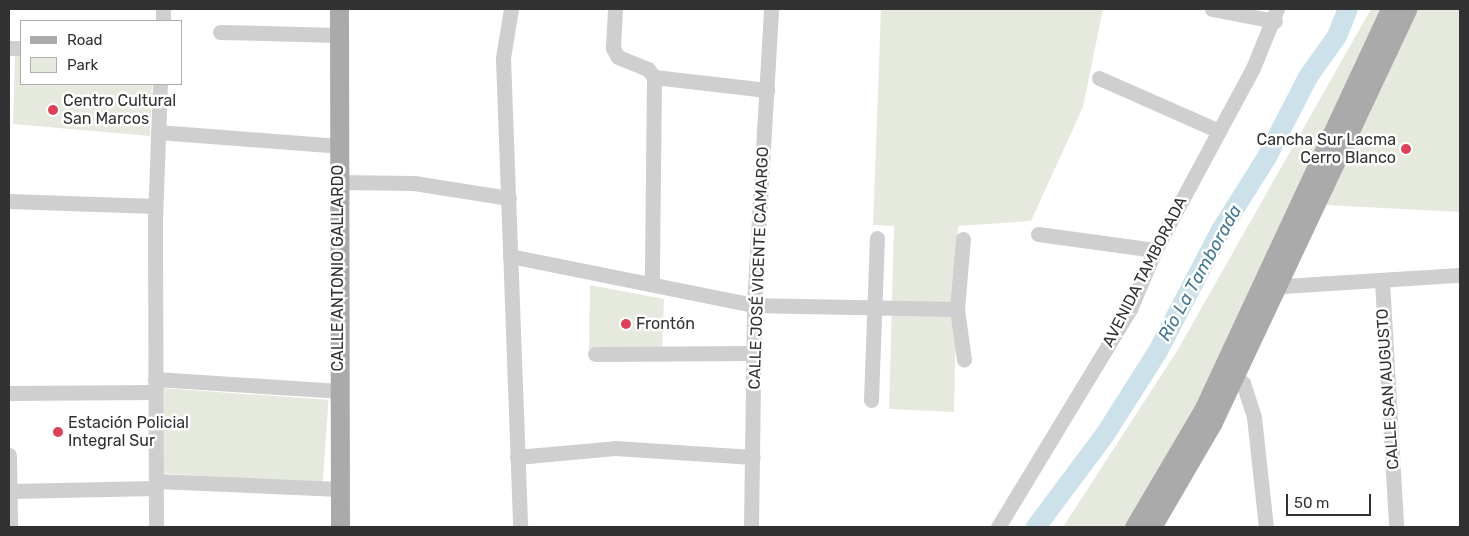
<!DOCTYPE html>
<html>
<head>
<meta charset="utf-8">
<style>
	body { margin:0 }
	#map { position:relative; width:1469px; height:536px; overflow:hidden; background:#fff; font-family:Rubik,sans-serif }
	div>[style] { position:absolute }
	.green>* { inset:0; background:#e6eade; transform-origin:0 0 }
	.river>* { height:20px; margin:-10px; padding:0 10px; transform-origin:10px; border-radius:10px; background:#cce1e9 }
	.minor>* { height:15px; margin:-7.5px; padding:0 7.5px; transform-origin:7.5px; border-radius:7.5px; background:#cfcfcf }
	.major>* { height:19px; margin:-9.5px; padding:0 9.5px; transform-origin:9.5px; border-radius:9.5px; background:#aaa }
	.dots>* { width:14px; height:14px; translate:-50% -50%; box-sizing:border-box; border:2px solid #fff; border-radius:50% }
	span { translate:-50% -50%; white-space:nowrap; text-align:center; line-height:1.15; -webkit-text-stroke:5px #fff; paint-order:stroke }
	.poi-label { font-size:16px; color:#323232 }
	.left { translate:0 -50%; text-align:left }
	.right { translate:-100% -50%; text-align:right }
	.street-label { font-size:16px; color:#323232 }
	.water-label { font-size:18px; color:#437990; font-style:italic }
	.frame { position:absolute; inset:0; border:10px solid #323232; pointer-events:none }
	.legend { position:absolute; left:20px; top:20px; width:162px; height:65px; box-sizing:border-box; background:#fff; border:1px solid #adadad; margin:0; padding:6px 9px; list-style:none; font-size:15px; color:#323232 }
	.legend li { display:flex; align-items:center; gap:10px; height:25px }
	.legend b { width:25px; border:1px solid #adadad }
	.scale { position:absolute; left:1286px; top:494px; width:85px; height:22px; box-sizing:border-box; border:2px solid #323232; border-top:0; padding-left:6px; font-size:15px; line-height:18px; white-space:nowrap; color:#323232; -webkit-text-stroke:4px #fff; paint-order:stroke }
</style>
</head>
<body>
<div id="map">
	<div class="green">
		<div style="clip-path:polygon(881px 9px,1103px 9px,1083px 107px,1031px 221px,958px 226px,954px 412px,889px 409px,894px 226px,873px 225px)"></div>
		<div style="clip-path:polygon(1371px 9px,1383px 9px,1185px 431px,1126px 527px,1063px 527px,1177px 351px)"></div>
		<div style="clip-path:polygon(1417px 9px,1460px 9px,1460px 212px,1325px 205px)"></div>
		<div style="clip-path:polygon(15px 55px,21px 55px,21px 84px,152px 84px,150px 136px,13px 124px)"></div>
		<div style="clip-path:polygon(590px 285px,664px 299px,662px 352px,589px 350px)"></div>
		<div style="left:161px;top:388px;width:168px;height:85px;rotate:4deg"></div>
	</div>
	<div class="river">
		<div style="left:1036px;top:527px;width:117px;rotate:-53.3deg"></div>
		<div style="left:1106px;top:433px;width:97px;rotate:-57.6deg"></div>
		<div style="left:1158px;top:351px;width:136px;rotate:-62.5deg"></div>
		<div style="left:1221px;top:230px;width:86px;rotate:-57.8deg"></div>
		<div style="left:1267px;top:157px;width:90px;rotate:-62.9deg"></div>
		<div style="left:1308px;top:77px;width:50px;rotate:-54.7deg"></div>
		<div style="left:1337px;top:36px;width:29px;rotate:-68deg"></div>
	</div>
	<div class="minor">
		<div style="left:163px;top:9px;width:12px;rotate:90deg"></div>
		<div style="left:511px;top:9px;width:50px;rotate:99.3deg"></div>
		<div style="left:503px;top:58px;width:469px;rotate:87.9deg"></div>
		<div style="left:615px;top:9px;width:39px;rotate:93deg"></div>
		<div style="left:613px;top:48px;width:10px;rotate:61deg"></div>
		<div style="left:618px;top:57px;width:32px;rotate:22deg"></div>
		<div style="left:648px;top:69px;width:10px;rotate:53deg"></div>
		<div style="left:654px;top:77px;width:207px;rotate:90.6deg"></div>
		<div style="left:1212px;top:9px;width:64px;rotate:10.8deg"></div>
		<div style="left:220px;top:32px;width:119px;rotate:1.4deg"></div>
		<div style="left:9px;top:48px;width:12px"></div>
		<div style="left:654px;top:77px;width:114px;rotate:6.6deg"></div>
		<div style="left:1099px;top:78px;width:129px;rotate:23.8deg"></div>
		<div style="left:158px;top:132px;width:181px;rotate:4.4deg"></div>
		<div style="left:337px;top:182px;width:77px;rotate:0.7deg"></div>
		<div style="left:414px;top:183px;width:96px;rotate:9deg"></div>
		<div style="left:9px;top:201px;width:146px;rotate:2deg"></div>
		<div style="left:1038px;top:234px;width:118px;rotate:7.8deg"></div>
		<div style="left:963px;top:239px;width:70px;rotate:94.9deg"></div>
		<div style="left:957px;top:309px;width:51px;rotate:82.2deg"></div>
		<div style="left:510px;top:256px;width:249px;rotate:11.4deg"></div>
		<div style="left:754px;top:305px;width:203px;rotate:1.1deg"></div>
		<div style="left:1268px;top:280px;width:16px;rotate:22deg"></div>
		<div style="left:1283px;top:286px;width:177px;rotate:-3.6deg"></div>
		<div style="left:1382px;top:281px;width:246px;rotate:86.7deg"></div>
		<div style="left:595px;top:354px;width:158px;rotate:-0.4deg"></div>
		<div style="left:1234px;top:377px;width:11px;rotate:34deg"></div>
		<div style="left:1243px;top:383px;width:36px;rotate:72deg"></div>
		<div style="left:1254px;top:417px;width:111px;rotate:83.8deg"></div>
		<div style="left:155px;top:379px;width:184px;rotate:3.7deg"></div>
		<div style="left:9px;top:393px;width:146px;rotate:-0.4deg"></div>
		<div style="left:871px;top:400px;width:162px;rotate:-87.9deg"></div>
		<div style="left:9px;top:455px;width:72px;rotate:89.2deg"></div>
		<div style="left:517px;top:457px;width:98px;rotate:-5.2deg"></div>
		<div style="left:615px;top:448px;width:138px;rotate:3.7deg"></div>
		<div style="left:156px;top:481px;width:184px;rotate:2.5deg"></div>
		<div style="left:10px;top:491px;width:146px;rotate:-1.2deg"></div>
		<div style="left:156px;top:527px;width:307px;rotate:-90.2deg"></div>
		<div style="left:155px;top:220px;width:136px;rotate:-87.9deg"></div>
		<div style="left:751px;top:527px;width:222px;rotate:-89.2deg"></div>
		<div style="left:754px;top:305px;width:296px;rotate:-86.7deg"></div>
		<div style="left:998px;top:527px;width:255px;rotate:-58.8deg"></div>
		<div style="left:1130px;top:309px;width:64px;rotate:-67deg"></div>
		<div style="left:1155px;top:250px;width:207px;rotate:-61.7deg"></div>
		<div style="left:1253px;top:68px;width:64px;rotate:-67.9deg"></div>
	</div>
	<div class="major">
		<div style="left:339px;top:9px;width:518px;rotate:89.89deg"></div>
		<div style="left:1134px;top:527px;width:136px;rotate:-59.5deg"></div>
		<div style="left:1203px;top:410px;width:442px;rotate:-65deg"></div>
		<div style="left:1152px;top:527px;width:121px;rotate:-59.8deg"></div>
		<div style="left:1213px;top:422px;width:456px;rotate:-64.8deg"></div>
	</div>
	<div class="dots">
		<div style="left:53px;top:110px;background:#db4159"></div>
		<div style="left:1406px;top:149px;background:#db4159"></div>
		<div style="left:626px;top:324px;background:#db4159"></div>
		<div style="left:58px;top:432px;background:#db4159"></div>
	</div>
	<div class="poi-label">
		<span class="left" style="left:63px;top:110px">Centro Cultural<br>San Marcos</span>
		<span class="right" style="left:1396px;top:149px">Cancha Sur Lacma<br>Cerro Blanco</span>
		<span class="left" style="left:636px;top:324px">Frontón</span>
		<span class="left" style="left:68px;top:432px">Estación Policial<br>Integral Sur</span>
	</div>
	<div class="street-label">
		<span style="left:338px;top:268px;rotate:-90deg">CALLE ANTONIO GALLARDO</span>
		<span style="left:759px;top:268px;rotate:-88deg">CALLE JOSÉ VICENTE CAMARGO</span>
		<span style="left:1145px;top:272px;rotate:-63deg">AVENIDA TAMBORADA</span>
		<span style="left:1388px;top:389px;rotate:-94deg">CALLE SAN AUGUSTO</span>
	</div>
	<div class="water-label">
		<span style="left:1200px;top:273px;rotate:-61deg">Río La Tamborada</span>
	</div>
	<div class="frame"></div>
	<ul class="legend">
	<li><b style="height:6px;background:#aaa"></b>Road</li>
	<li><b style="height:14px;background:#e6eade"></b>Park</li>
	</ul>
	<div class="scale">50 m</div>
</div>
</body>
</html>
